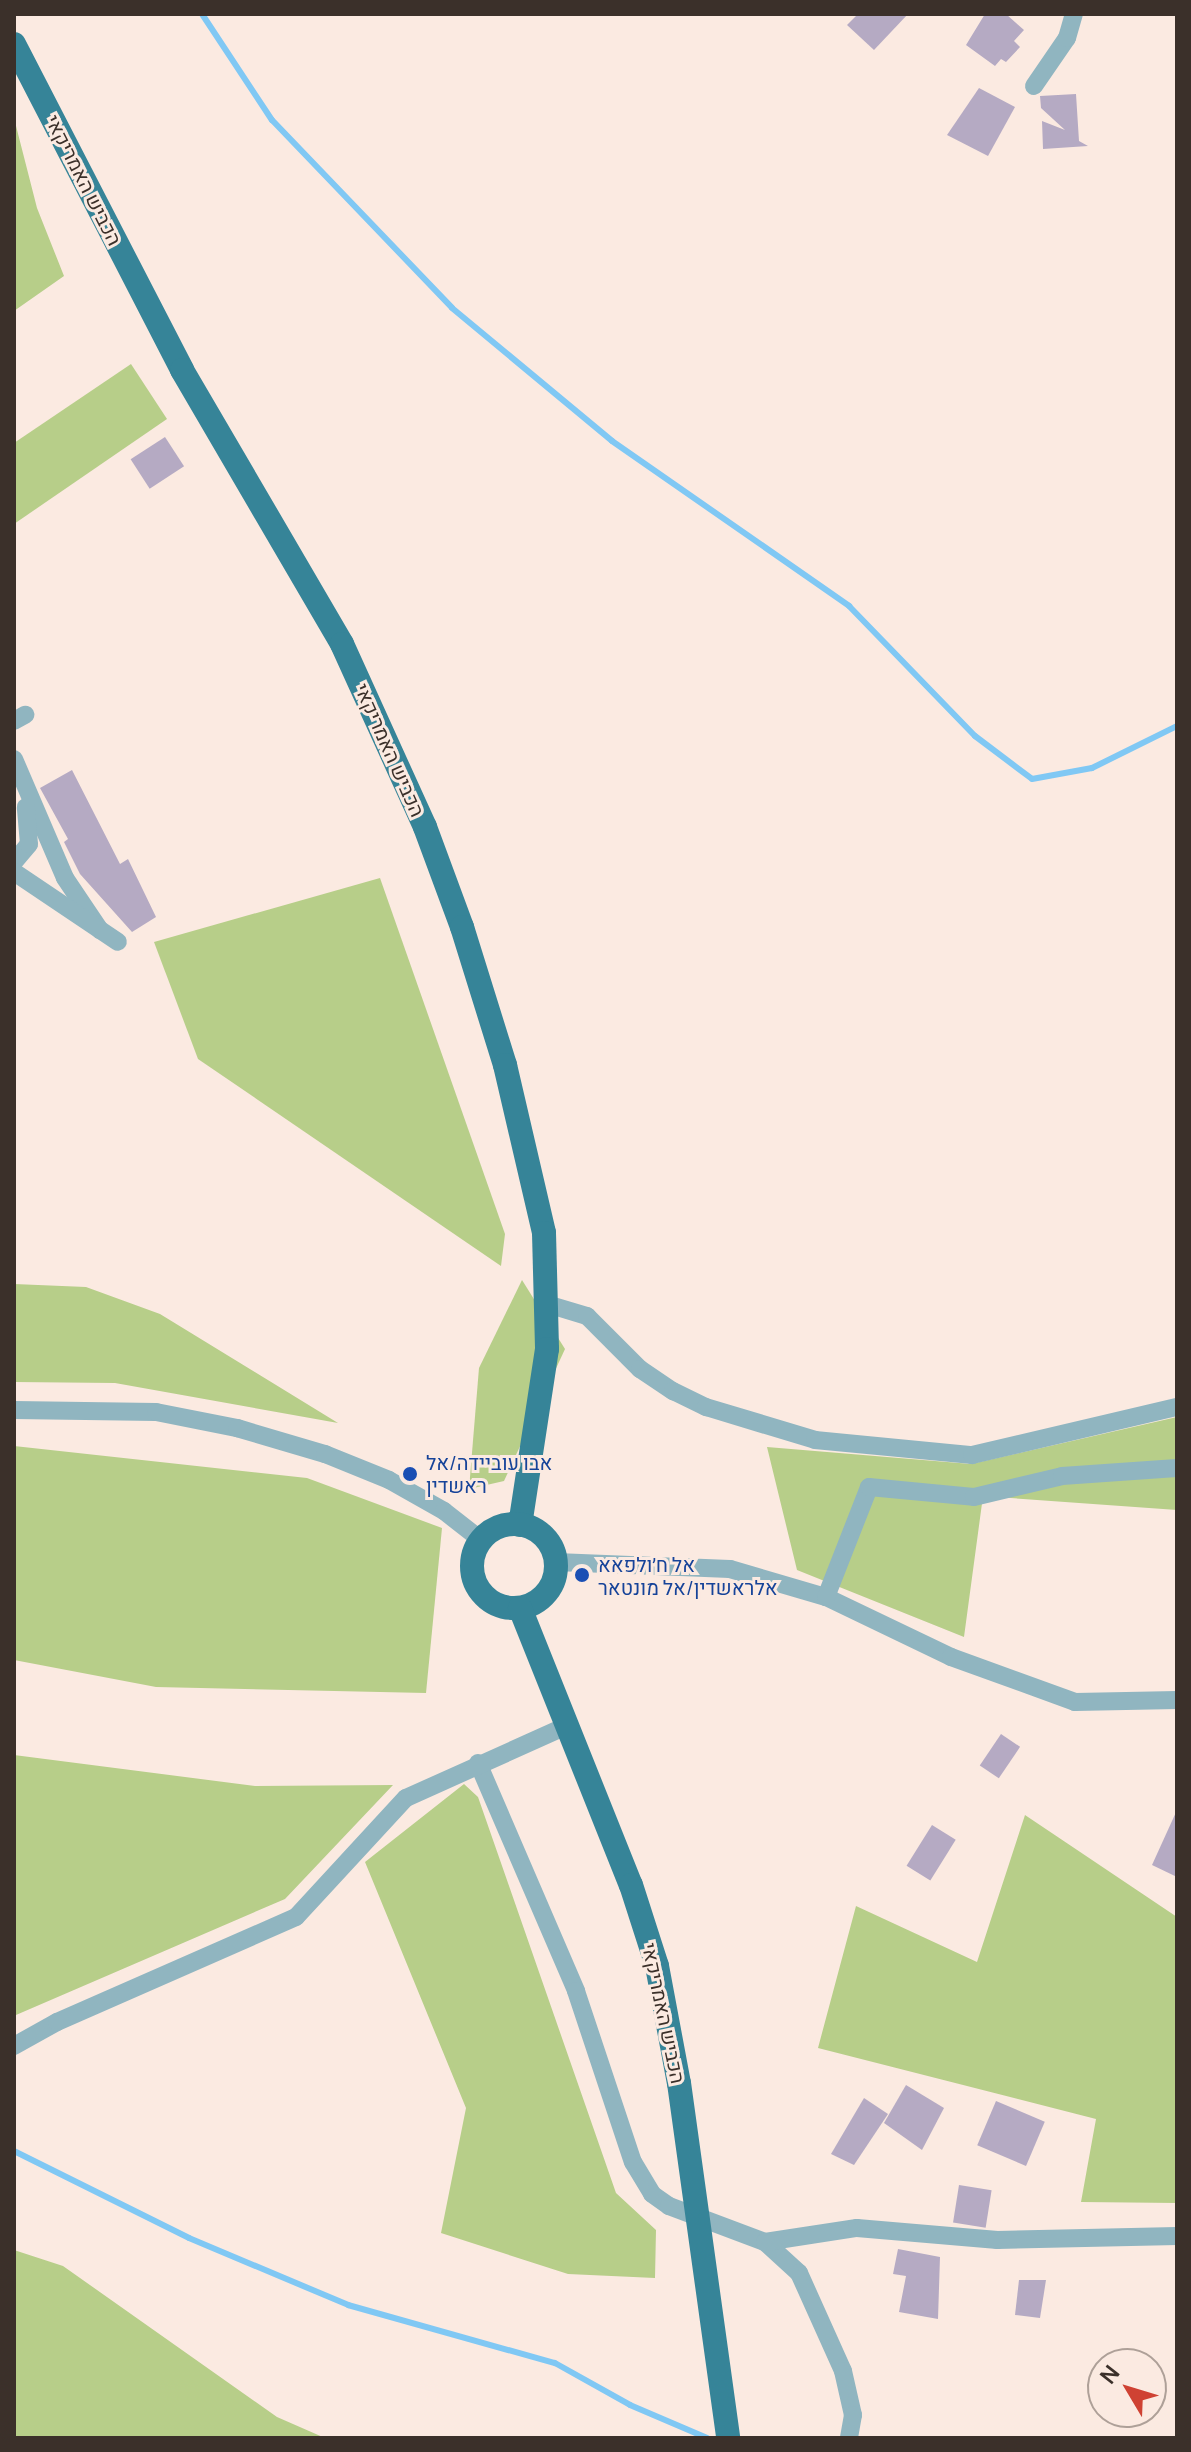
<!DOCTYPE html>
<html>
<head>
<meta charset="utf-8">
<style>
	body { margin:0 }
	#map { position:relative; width:1191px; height:2452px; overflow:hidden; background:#fbeae1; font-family:Manrope,Heebo,sans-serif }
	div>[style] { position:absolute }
	.green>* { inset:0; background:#b7ce89 }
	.stream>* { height:6px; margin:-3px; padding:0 3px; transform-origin:3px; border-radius:3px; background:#80c8f4 }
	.building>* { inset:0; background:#b5aac3; transform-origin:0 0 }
	.minor>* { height:18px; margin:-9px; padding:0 9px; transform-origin:9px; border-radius:9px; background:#90b5c0 }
	.major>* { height:24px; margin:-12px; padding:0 12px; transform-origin:12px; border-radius:12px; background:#368498 }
	.major>.ring { margin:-12px; padding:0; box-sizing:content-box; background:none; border:24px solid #368498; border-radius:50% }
	.major-bridge>* { height:24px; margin:-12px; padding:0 12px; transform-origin:12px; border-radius:12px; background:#368498 }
	.dots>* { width:22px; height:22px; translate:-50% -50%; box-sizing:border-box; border:4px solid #fbeae1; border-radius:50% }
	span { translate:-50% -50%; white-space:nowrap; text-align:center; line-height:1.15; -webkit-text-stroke:6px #fbeae1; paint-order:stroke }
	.street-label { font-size:20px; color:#3b302a }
	.transit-label { font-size:20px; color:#164399 }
	.left { translate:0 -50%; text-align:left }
	.frame { position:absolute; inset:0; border:16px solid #3b302a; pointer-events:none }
	.north { position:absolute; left:1087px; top:2348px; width:80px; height:80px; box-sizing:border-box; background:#fbeae1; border:2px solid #aea098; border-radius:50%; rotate:308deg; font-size:22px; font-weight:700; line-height:32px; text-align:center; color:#3b302a }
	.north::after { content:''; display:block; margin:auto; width:28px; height:36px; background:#cf4233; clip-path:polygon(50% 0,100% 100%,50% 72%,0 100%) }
</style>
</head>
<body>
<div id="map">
	<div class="green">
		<div style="clip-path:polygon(14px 118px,37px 208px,64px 276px,14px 311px)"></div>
		<div style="clip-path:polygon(131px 364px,167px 419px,14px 524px,14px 443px)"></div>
		<div style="clip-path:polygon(380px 878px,505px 1234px,501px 1266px,198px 1059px,154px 942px)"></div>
		<div style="clip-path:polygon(522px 1280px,565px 1349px,504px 1481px,469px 1489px,479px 1368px)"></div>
		<div style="clip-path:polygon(14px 1284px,86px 1287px,160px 1314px,338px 1423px,115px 1383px,14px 1382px)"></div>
		<div style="clip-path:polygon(1177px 1417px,1177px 1510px,983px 1496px,964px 1637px,797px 1570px,767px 1447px,971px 1464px)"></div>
		<div style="clip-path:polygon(14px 1446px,307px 1478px,442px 1528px,426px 1693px,156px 1687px,14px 1660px)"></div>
		<div style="clip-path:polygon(14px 1755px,255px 1786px,393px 1785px,285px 1899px,16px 2015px)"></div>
		<div style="clip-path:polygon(464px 1784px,478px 1797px,616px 2193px,656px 2230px,655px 2278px,568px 2274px,441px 2233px,466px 2108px,365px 1862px)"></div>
		<div style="clip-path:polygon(1025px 1815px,1177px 1917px,1177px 2203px,1081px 2202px,1096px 2119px,818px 2048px,856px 1906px,977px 1962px)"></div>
		<div style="clip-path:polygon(14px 2250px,63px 2266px,277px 2417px,325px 2438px,14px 2438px)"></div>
	</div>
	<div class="stream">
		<div style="left:202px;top:14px;width:127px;rotate:56.6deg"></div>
		<div style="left:272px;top:120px;width:260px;rotate:46.2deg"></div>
		<div style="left:452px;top:308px;width:208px;rotate:39.7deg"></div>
		<div style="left:612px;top:441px;width:289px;rotate:34.8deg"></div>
		<div style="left:849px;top:606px;width:181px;rotate:45.9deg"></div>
		<div style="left:975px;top:736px;width:71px;rotate:37deg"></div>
		<div style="left:1032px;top:779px;width:61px;rotate:-10.4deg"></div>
		<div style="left:1092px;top:768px;width:95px;rotate:-26.3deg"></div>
		<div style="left:14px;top:2151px;width:195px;rotate:26.4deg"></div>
		<div style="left:189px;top:2238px;width:173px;rotate:22.8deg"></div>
		<div style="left:348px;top:2305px;width:215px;rotate:15.7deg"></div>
		<div style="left:555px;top:2363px;width:86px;rotate:29.2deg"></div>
		<div style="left:630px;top:2405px;width:84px;rotate:23.2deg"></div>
	</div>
	<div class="building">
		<div style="clip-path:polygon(858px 14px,908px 14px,874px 50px,847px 25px)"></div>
		<div style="clip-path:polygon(985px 14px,1006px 14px,1024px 30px,1014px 41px,1020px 47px,1006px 62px,1001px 59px,995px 66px,966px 45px)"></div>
		<div style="clip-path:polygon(979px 88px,1015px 107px,988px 156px,947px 135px)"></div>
		<div style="clip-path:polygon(1076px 94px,1079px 141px,1088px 146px,1043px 149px,1042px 121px,1065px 130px,1041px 108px,1040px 96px)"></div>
		<div style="left:165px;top:437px;width:35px;height:41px;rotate:57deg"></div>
		<div style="clip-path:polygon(72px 770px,120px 864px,128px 859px,156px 917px,132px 932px,80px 874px,64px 842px,68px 839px,40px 788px)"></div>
		<div style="left:1001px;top:1734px;width:23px;height:38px;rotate:34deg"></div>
		<div style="clip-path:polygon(1177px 1810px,1177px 1877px,1152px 1865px)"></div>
		<div style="left:932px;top:1825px;width:28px;height:48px;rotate:32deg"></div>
		<div style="clip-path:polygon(906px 2085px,944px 2108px,922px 2150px,884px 2123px)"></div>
		<div style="clip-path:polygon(864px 2098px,888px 2114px,854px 2165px,831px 2154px)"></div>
		<div style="left:996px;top:2101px;width:53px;height:48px;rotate:23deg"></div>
		<div style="left:959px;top:2185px;width:33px;height:38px;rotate:9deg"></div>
		<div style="clip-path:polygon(898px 2249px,940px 2257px,938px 2319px,899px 2312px,906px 2276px,893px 2274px)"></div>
		<div style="clip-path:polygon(1019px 2280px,1046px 2280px,1040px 2318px,1015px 2315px)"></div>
	</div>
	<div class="minor">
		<div style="left:1034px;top:86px;width:58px;rotate:-55.5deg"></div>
		<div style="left:1067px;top:38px;width:25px;rotate:-74deg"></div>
		<div style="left:14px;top:721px;width:13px;rotate:-29deg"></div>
		<div style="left:14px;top:759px;width:129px;rotate:66.8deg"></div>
		<div style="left:65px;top:878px;width:63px;rotate:56.1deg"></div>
		<div style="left:14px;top:862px;width:23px;rotate:-50deg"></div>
		<div style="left:29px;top:844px;width:37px;rotate:-95deg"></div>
		<div style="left:14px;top:872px;width:125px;rotate:33.9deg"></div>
		<div style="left:547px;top:1304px;width:42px;rotate:16.7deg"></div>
		<div style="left:587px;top:1316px;width:75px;rotate:45deg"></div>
		<div style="left:640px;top:1369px;width:40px;rotate:34deg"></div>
		<div style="left:673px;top:1391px;width:37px;rotate:26deg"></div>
		<div style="left:706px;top:1407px;width:114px;rotate:16.8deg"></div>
		<div style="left:815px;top:1440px;width:158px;rotate:5.5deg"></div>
		<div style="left:972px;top:1455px;width:211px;rotate:-13.2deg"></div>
		<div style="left:14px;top:1410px;width:142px;rotate:0.8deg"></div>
		<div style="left:156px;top:1412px;width:83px;rotate:11.2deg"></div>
		<div style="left:237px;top:1428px;width:92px;rotate:16.5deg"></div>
		<div style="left:325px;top:1454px;width:69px;rotate:22.1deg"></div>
		<div style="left:389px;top:1480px;width:63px;rotate:29.4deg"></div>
		<div style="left:444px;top:1511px;width:47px;rotate:38.1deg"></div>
		<div style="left:556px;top:1562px;width:174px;rotate:2.3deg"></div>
		<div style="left:730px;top:1569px;width:100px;rotate:16.3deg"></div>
		<div style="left:826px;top:1597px;width:139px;rotate:25.6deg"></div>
		<div style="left:951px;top:1657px;width:132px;rotate:19.9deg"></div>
		<div style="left:1075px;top:1702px;width:102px;rotate:-1.1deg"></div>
		<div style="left:826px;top:1597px;width:118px;rotate:-68.6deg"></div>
		<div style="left:869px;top:1487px;width:105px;rotate:5.4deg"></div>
		<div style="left:974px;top:1497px;width:90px;rotate:-13.4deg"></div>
		<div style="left:1062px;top:1476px;width:115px;rotate:-4deg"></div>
		<div style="left:478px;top:1763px;width:248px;rotate:66.7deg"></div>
		<div style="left:576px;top:1991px;width:180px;rotate:71.6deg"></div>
		<div style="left:633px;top:2162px;width:37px;rotate:59deg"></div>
		<div style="left:652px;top:2194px;width:21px;rotate:35deg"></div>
		<div style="left:669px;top:2206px;width:103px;rotate:20.6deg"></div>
		<div style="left:765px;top:2242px;width:46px;rotate:42.4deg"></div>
		<div style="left:799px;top:2273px;width:107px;rotate:65.8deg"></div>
		<div style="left:843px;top:2371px;width:45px;rotate:77.2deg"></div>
		<div style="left:853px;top:2415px;width:23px;rotate:100deg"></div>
		<div style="left:14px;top:2046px;width:49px;rotate:-29.2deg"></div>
		<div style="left:57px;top:2022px;width:261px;rotate:-23.7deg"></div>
		<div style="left:296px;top:1917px;width:162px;rotate:-47.3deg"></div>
		<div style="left:406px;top:1798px;width:175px;rotate:-24.2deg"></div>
		<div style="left:765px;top:2242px;width:93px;rotate:-8.7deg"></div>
		<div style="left:857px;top:2228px;width:141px;rotate:4.9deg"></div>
		<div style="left:997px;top:2240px;width:180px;rotate:-1.3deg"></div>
	</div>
	<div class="major">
		<div style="left:14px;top:44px;width:367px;rotate:62.7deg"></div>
		<div style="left:182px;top:370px;width:317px;rotate:59.7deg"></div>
		<div style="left:342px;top:644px;width:201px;rotate:65.6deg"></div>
		<div style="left:425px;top:827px;width:107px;rotate:69.7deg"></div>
		<div style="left:462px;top:927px;width:145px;rotate:72.7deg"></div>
		<div style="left:505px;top:1065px;width:172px;rotate:76.9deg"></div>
		<div style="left:544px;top:1233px;width:116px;rotate:88.5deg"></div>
		<div style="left:547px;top:1349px;width:178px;rotate:98.7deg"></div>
		<div class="ring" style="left:472px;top:1524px;width:60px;height:60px"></div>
		<div style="left:520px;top:1608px;width:298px;rotate:68.2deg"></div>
		<div style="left:631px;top:1885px;width:85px;rotate:72.2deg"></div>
	</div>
	<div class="major-bridge">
		<div style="left:657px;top:1966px;width:119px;rotate:79.4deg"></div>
		<div style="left:679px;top:2083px;width:358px;rotate:82.1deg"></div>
	</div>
	<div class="dots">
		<div style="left:410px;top:1474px;background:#1a4fb4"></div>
		<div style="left:582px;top:1575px;background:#1a4fb4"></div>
	</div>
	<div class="street-label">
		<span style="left:84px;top:180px;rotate:63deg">הכביש האמריקאי</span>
		<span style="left:390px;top:750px;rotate:66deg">הכביש האמריקאי</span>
		<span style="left:664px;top:2013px;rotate:78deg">הכביש האמריקאי</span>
	</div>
	<div class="transit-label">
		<span class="left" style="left:426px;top:1474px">אבו עוביידה/אל<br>ראשדין</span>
		<span class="left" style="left:598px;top:1576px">אל ח׳ולפאא<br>אלראשדין/אל מונטאר</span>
	</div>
	<div class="frame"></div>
	<div class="north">N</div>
</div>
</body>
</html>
